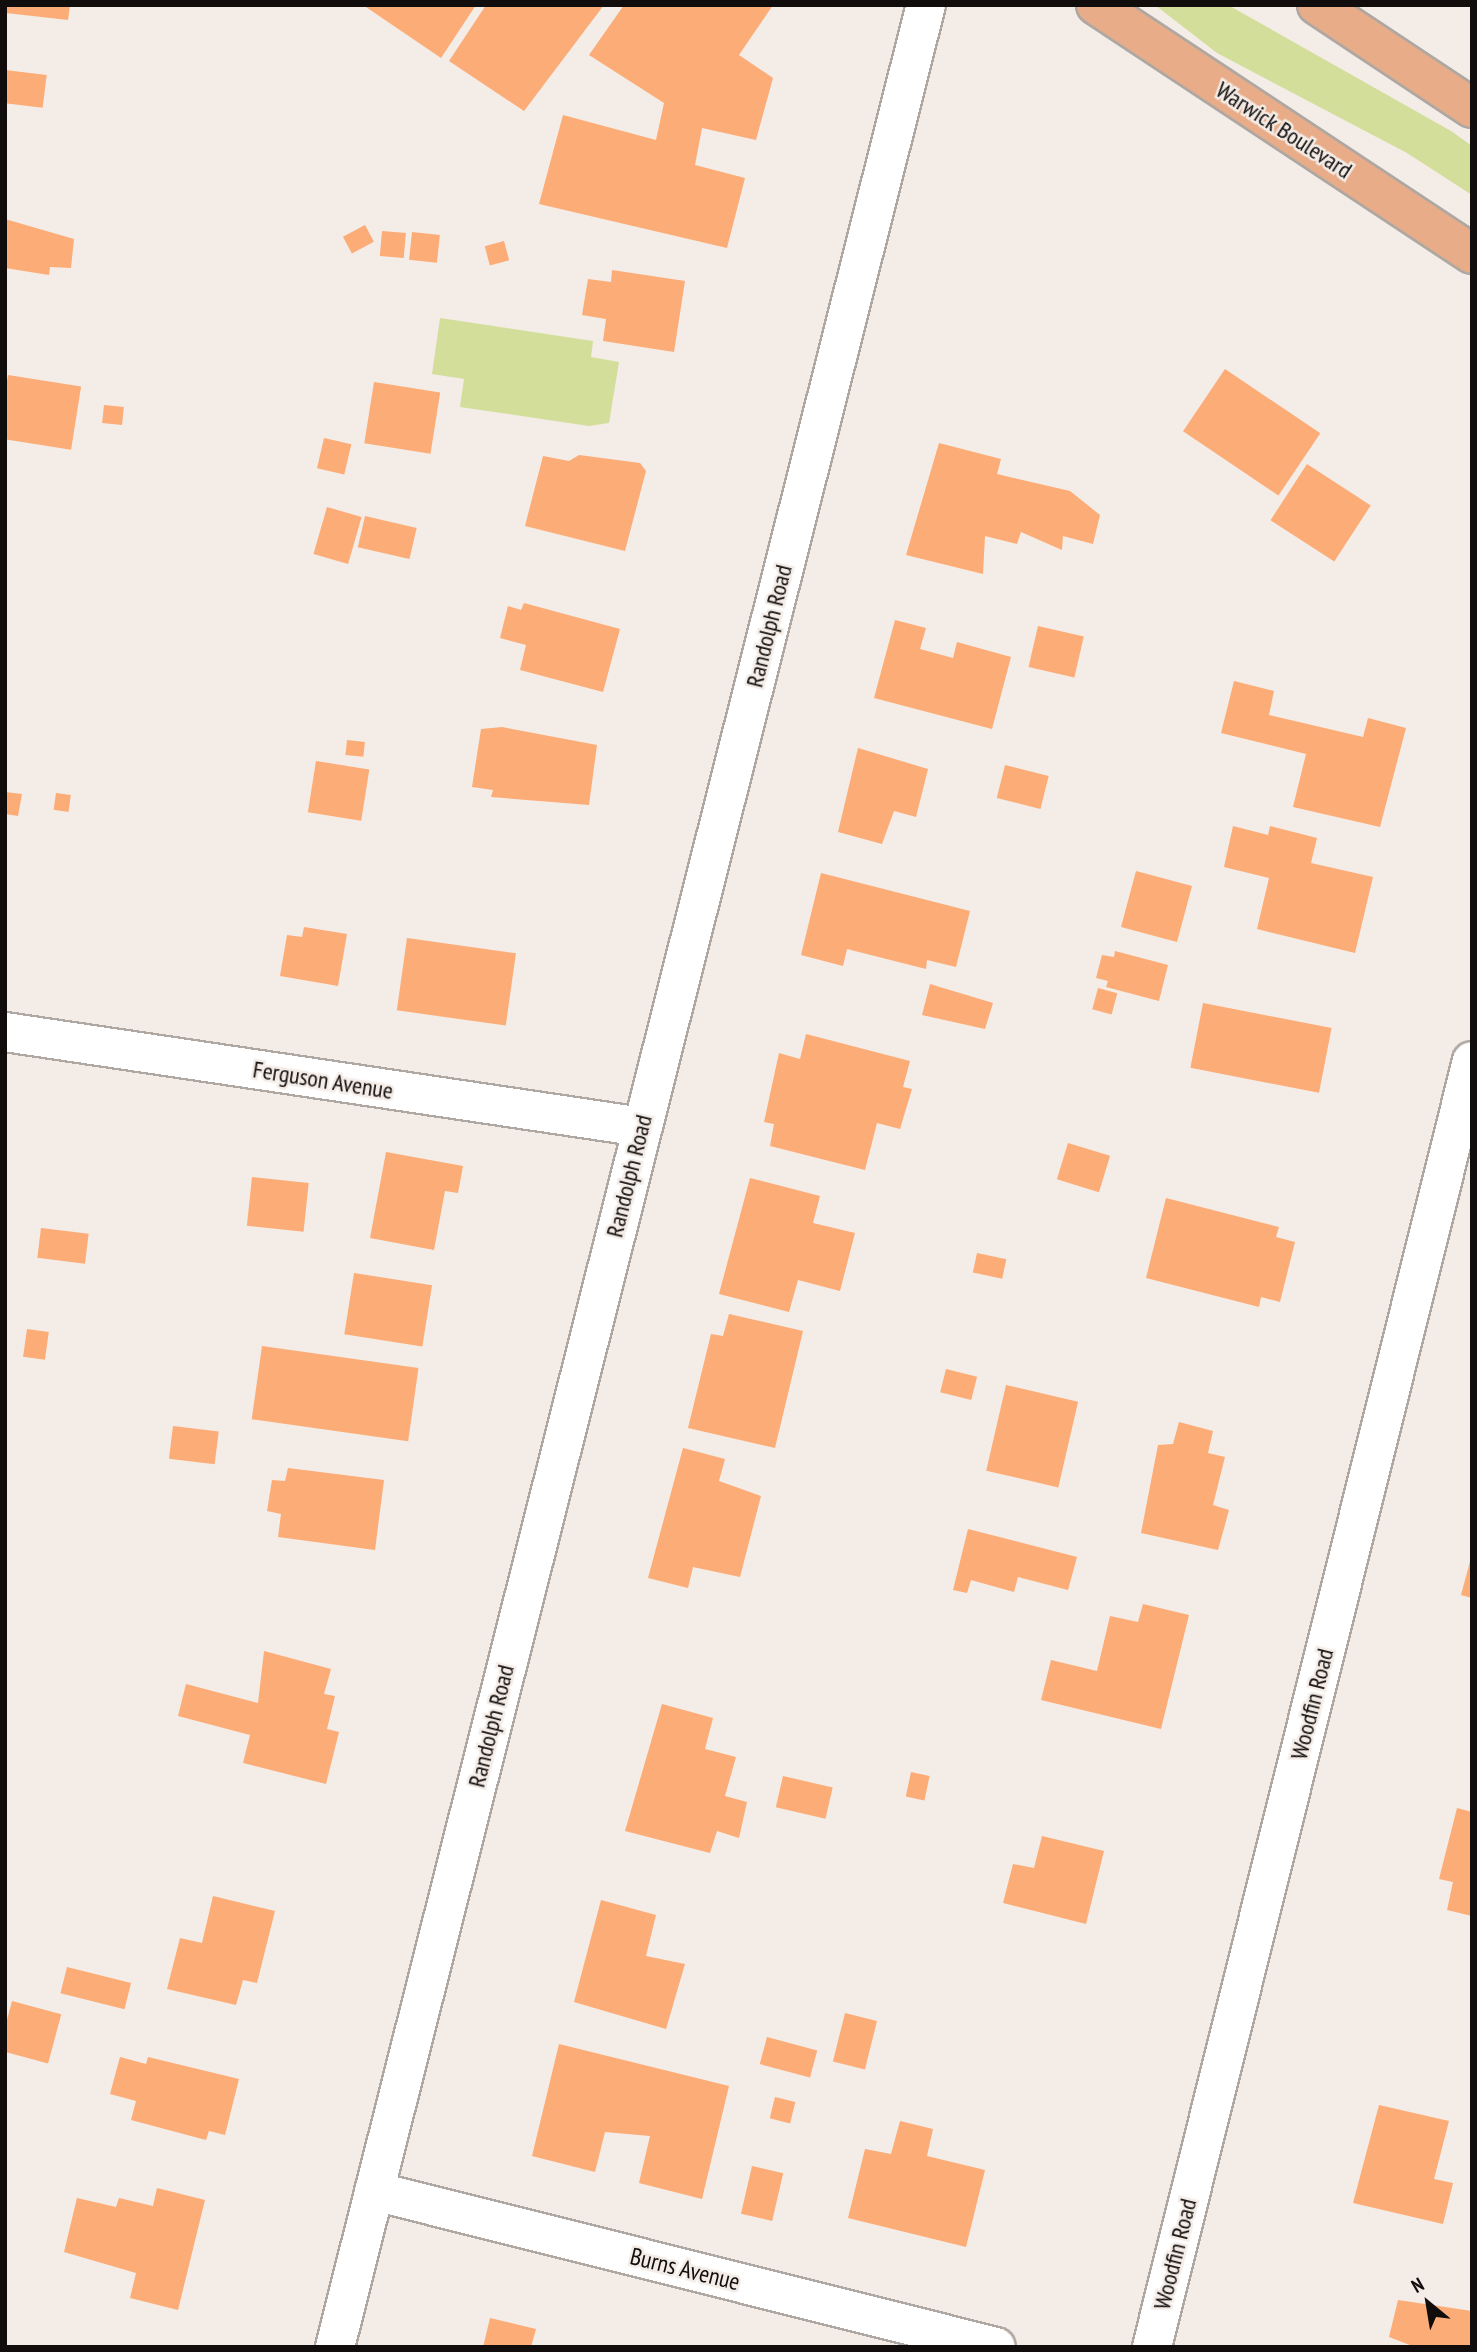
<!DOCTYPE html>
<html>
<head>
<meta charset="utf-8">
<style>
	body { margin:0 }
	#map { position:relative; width:1477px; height:2352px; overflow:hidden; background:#f4ece7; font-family:"PT Sans Narrow",sans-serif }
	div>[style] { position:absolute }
	.green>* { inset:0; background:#d2de99 }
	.building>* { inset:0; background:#fcac76; transform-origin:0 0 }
	.roads { filter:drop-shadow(2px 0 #aea7a2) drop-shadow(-2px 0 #aea7a2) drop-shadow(0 2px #aea7a2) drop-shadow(0 -2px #aea7a2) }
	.street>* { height:38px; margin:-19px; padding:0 19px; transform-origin:19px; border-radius:19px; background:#fff }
	.primary>* { height:38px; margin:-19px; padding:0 19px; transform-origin:19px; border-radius:19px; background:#e8ad88 }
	span { translate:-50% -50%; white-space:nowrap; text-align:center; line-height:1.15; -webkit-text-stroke:5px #f4ece7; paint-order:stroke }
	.street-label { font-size:24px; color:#100d0c }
	.frame { position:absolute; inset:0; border:7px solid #100d0c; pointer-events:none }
	.north { position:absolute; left:1393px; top:2268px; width:70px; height:70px; -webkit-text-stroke:5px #f4ece7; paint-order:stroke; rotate:330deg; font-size:19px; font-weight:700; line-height:28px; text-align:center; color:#100d0c }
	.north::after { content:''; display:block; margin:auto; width:24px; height:32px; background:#100d0c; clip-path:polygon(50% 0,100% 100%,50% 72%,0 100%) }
</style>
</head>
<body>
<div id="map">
	<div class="green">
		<div style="clip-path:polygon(1155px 5px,1228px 5px,1451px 131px,1472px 146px,1472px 195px,1407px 153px,1217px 53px)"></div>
		<div style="clip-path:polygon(440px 318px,593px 341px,591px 357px,619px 362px,609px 423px,589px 426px,460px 407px,464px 379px,432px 374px)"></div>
	</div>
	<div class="building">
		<div style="clip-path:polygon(7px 5px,70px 5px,68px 20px,6px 13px)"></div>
		<div style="clip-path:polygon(363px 5px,476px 5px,441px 58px)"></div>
		<div style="clip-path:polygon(486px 5px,604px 5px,524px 111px,449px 61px)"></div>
		<div style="clip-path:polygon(624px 5px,773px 5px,739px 55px,773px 78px,756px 140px,702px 128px,695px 165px,745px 178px,727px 248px,539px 204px,563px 115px,656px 140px,664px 103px,589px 55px)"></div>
		<div style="left:5px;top:70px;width:42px;height:33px;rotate:7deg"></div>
		<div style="clip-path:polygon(5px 219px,74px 239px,71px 268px,50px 267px,49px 275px,5px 268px)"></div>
		<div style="left:365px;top:225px;width:19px;height:25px;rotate:62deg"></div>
		<div style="left:382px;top:231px;width:24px;height:25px;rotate:5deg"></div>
		<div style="left:412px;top:232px;width:28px;height:28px;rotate:6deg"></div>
		<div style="left:504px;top:241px;width:20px;height:20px;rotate:75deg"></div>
		<div style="clip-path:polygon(612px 270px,685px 281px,674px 352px,603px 341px,606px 319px,582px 315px,588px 279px,611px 282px)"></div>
		<div style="left:1225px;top:369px;width:115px;height:75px;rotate:34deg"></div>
		<div style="left:8px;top:375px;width:74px;height:64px;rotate:9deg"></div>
		<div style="left:374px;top:382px;width:67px;height:62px;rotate:9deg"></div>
		<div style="left:104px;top:405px;width:20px;height:18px;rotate:6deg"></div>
		<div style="left:324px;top:438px;width:28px;height:31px;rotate:13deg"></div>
		<div style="clip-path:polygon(939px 443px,1001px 459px,997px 474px,1070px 491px,1100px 515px,1093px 544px,1063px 536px,1062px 550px,1021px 532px,1017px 544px,985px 536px,983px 574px,906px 555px)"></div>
		<div style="clip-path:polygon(579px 455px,640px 463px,646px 471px,625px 551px,525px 526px,543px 456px,569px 461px)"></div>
		<div style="left:1307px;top:464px;width:76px;height:67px;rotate:33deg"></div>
		<div style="left:327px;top:507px;width:36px;height:49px;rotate:16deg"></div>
		<div style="left:365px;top:516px;width:53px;height:32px;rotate:13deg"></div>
		<div style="clip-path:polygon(524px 603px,620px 629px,603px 692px,520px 670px,526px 645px,500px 638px,508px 606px,521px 610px)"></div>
		<div style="clip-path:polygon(895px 620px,926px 628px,920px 649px,953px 658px,957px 642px,1011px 657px,992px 729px,874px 698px)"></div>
		<div style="left:1038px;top:626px;width:47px;height:42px;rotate:13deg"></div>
		<div style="clip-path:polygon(1234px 681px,1274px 691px,1269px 715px,1363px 737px,1368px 718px,1406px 728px,1380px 827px,1293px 807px,1306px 754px,1221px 733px)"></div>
		<div style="clip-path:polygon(502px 727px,597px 745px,589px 805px,491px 797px,493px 790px,472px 787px,481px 729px)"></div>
		<div style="left:347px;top:740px;width:18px;height:15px;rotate:6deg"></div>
		<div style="clip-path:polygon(858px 748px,928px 769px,916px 817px,894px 811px,882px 844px,838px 832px)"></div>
		<div style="left:316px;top:761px;width:54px;height:52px;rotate:9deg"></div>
		<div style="left:1005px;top:765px;width:45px;height:34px;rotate:14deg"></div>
		<div style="clip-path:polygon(5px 792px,22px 794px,18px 816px,5px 814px)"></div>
		<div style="left:56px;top:793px;width:15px;height:17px;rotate:8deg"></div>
		<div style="clip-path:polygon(1233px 826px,1268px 835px,1270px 826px,1317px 838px,1311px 863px,1373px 877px,1355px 953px,1257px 929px,1269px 878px,1224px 867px)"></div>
		<div style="left:1136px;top:871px;width:58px;height:58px;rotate:15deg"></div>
		<div style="clip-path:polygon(821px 873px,970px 911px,956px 967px,927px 960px,926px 969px,847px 949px,843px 966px,801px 955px)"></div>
		<div style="clip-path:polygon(304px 927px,347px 934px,338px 986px,280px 976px,287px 935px,302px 937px)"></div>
		<div style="left:407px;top:938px;width:110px;height:73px;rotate:8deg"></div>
		<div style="clip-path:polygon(1115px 951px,1168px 965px,1159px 1001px,1106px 987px,1108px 981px,1096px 978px,1102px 955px,1114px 957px)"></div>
		<div style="clip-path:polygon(930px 984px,993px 1003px,985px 1029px,922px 1015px)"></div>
		<div style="left:1098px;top:988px;width:20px;height:22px;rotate:15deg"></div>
		<div style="left:1203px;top:1003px;width:131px;height:66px;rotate:11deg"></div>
		<div style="clip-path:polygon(806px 1034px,910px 1061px,903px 1087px,912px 1089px,900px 1129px,877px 1123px,865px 1170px,770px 1146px,774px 1124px,764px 1122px,779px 1053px,800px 1059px)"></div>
		<div style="left:1068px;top:1143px;width:44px;height:38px;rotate:17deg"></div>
		<div style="clip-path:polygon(386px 1152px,463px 1166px,458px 1193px,445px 1191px,434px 1250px,370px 1238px)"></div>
		<div style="left:252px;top:1177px;width:57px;height:49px;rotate:6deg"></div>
		<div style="clip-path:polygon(750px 1178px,820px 1196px,813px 1223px,855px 1233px,840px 1291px,798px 1280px,789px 1312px,719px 1294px)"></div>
		<div style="clip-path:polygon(1166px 1198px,1279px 1227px,1276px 1237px,1295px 1242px,1280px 1302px,1261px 1297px,1259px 1307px,1146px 1278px)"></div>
		<div style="left:41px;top:1228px;width:48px;height:30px;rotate:7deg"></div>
		<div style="left:977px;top:1253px;width:30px;height:20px;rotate:12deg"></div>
		<div style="left:354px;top:1273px;width:79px;height:62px;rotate:9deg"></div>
		<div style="clip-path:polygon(729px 1314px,803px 1331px,775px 1448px,688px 1428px,711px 1334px,723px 1336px)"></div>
		<div style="left:27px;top:1329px;width:22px;height:28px;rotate:8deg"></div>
		<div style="left:262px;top:1346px;width:158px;height:74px;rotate:8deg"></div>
		<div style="left:946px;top:1369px;width:32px;height:24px;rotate:14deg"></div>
		<div style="left:1006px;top:1385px;width:74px;height:88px;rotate:13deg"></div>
		<div style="clip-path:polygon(1179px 1422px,1213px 1431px,1208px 1453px,1225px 1457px,1213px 1505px,1229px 1510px,1218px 1550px,1141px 1533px,1158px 1445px,1173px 1444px)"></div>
		<div style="left:173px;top:1426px;width:46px;height:33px;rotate:7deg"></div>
		<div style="clip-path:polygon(683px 1448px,725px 1459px,719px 1481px,761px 1496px,740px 1577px,693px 1567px,688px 1588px,648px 1578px)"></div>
		<div style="clip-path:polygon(288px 1468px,384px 1480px,375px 1550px,278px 1537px,281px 1514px,267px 1511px,272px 1480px,285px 1481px)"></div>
		<div style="clip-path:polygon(968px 1529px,1077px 1557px,1068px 1590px,1018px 1577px,1014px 1592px,971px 1580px,967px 1593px,953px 1590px)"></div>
		<div style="clip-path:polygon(1472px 1554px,1472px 1598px,1461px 1595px)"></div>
		<div style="clip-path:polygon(1143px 1604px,1189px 1615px,1161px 1729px,1041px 1700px,1051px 1660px,1097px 1671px,1110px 1616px,1138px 1622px)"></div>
		<div style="clip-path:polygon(264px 1651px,331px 1669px,324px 1694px,335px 1696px,327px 1729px,339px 1732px,326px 1784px,243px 1763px,250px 1735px,178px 1716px,186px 1684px,258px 1703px)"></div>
		<div style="clip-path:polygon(662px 1704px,713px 1718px,705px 1749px,736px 1757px,725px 1796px,747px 1802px,739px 1838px,717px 1831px,710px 1853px,625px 1831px)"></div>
		<div style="left:911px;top:1772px;width:19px;height:25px;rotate:12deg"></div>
		<div style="left:783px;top:1776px;width:51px;height:32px;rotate:13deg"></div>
		<div style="clip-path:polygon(1457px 1808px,1472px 1812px,1472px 1916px,1447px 1910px,1453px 1882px,1439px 1879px)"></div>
		<div style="clip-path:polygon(1042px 1836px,1104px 1851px,1086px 1924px,1003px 1903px,1013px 1864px,1034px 1868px)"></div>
		<div style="clip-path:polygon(213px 1896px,275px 1911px,257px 1983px,243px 1980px,236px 2005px,167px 1989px,180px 1938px,202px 1943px)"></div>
		<div style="clip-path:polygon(601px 1900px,656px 1915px,646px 1956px,685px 1964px,666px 2029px,574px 2002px)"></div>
		<div style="left:67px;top:1967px;width:66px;height:27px;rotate:14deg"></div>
		<div style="left:12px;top:2001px;width:51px;height:51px;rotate:15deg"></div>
		<div style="left:845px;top:2013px;width:33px;height:50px;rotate:14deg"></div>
		<div style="left:767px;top:2037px;width:52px;height:28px;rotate:15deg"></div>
		<div style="clip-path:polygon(559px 2044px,729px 2086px,702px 2199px,639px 2183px,650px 2136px,605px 2132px,595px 2172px,532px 2156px)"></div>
		<div style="clip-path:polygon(120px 2057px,146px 2064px,148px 2057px,239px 2079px,225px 2135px,209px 2131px,206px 2140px,131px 2120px,136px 2101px,110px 2094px)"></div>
		<div style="left:775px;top:2097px;width:21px;height:22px;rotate:14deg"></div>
		<div style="clip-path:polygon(1379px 2105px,1449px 2121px,1434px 2179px,1453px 2183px,1443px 2224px,1353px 2203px)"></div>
		<div style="clip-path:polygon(900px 2121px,933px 2129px,927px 2156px,985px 2170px,966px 2247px,848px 2218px,865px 2149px,891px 2154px)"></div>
		<div style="left:752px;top:2166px;width:32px;height:49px;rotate:13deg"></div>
		<div style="clip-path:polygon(157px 2188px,205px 2200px,178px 2310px,130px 2298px,136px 2273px,64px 2252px,77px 2198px,116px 2207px,119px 2198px,153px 2206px)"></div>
		<div style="clip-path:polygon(1398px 2300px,1472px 2311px,1472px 2347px,1415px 2347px,1389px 2337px)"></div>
		<div style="clip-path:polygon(490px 2318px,536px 2329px,531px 2347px,483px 2347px)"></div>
	</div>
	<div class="roads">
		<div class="street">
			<div style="left:5px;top:1032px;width:644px;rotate:8.48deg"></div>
			<div style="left:374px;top:2191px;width:641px;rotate:14.08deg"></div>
			<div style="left:335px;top:2347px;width:2415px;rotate:-75.84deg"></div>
			<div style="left:1152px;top:2347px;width:1325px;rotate:-76.03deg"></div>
		</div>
		<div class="primary">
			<div style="left:1096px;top:5px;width:451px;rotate:33.5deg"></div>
			<div style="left:1317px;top:5px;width:186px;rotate:33.6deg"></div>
		</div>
	</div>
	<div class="street-label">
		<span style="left:1284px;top:130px;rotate:33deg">Warwick Boulevard</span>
		<span style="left:769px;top:626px;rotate:-76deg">Randolph Road</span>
		<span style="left:323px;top:1080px;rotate:9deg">Ferguson Avenue</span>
		<span style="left:629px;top:1176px;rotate:-76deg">Randolph Road</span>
		<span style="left:1312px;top:1704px;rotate:-76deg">Woodfin Road</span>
		<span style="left:491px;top:1726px;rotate:-76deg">Randolph Road</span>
		<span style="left:1175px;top:2254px;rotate:-76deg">Woodfin Road</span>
		<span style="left:685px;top:2269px;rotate:14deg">Burns Avenue</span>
	</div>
	<div class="frame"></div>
	<div class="north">N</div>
</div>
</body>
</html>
